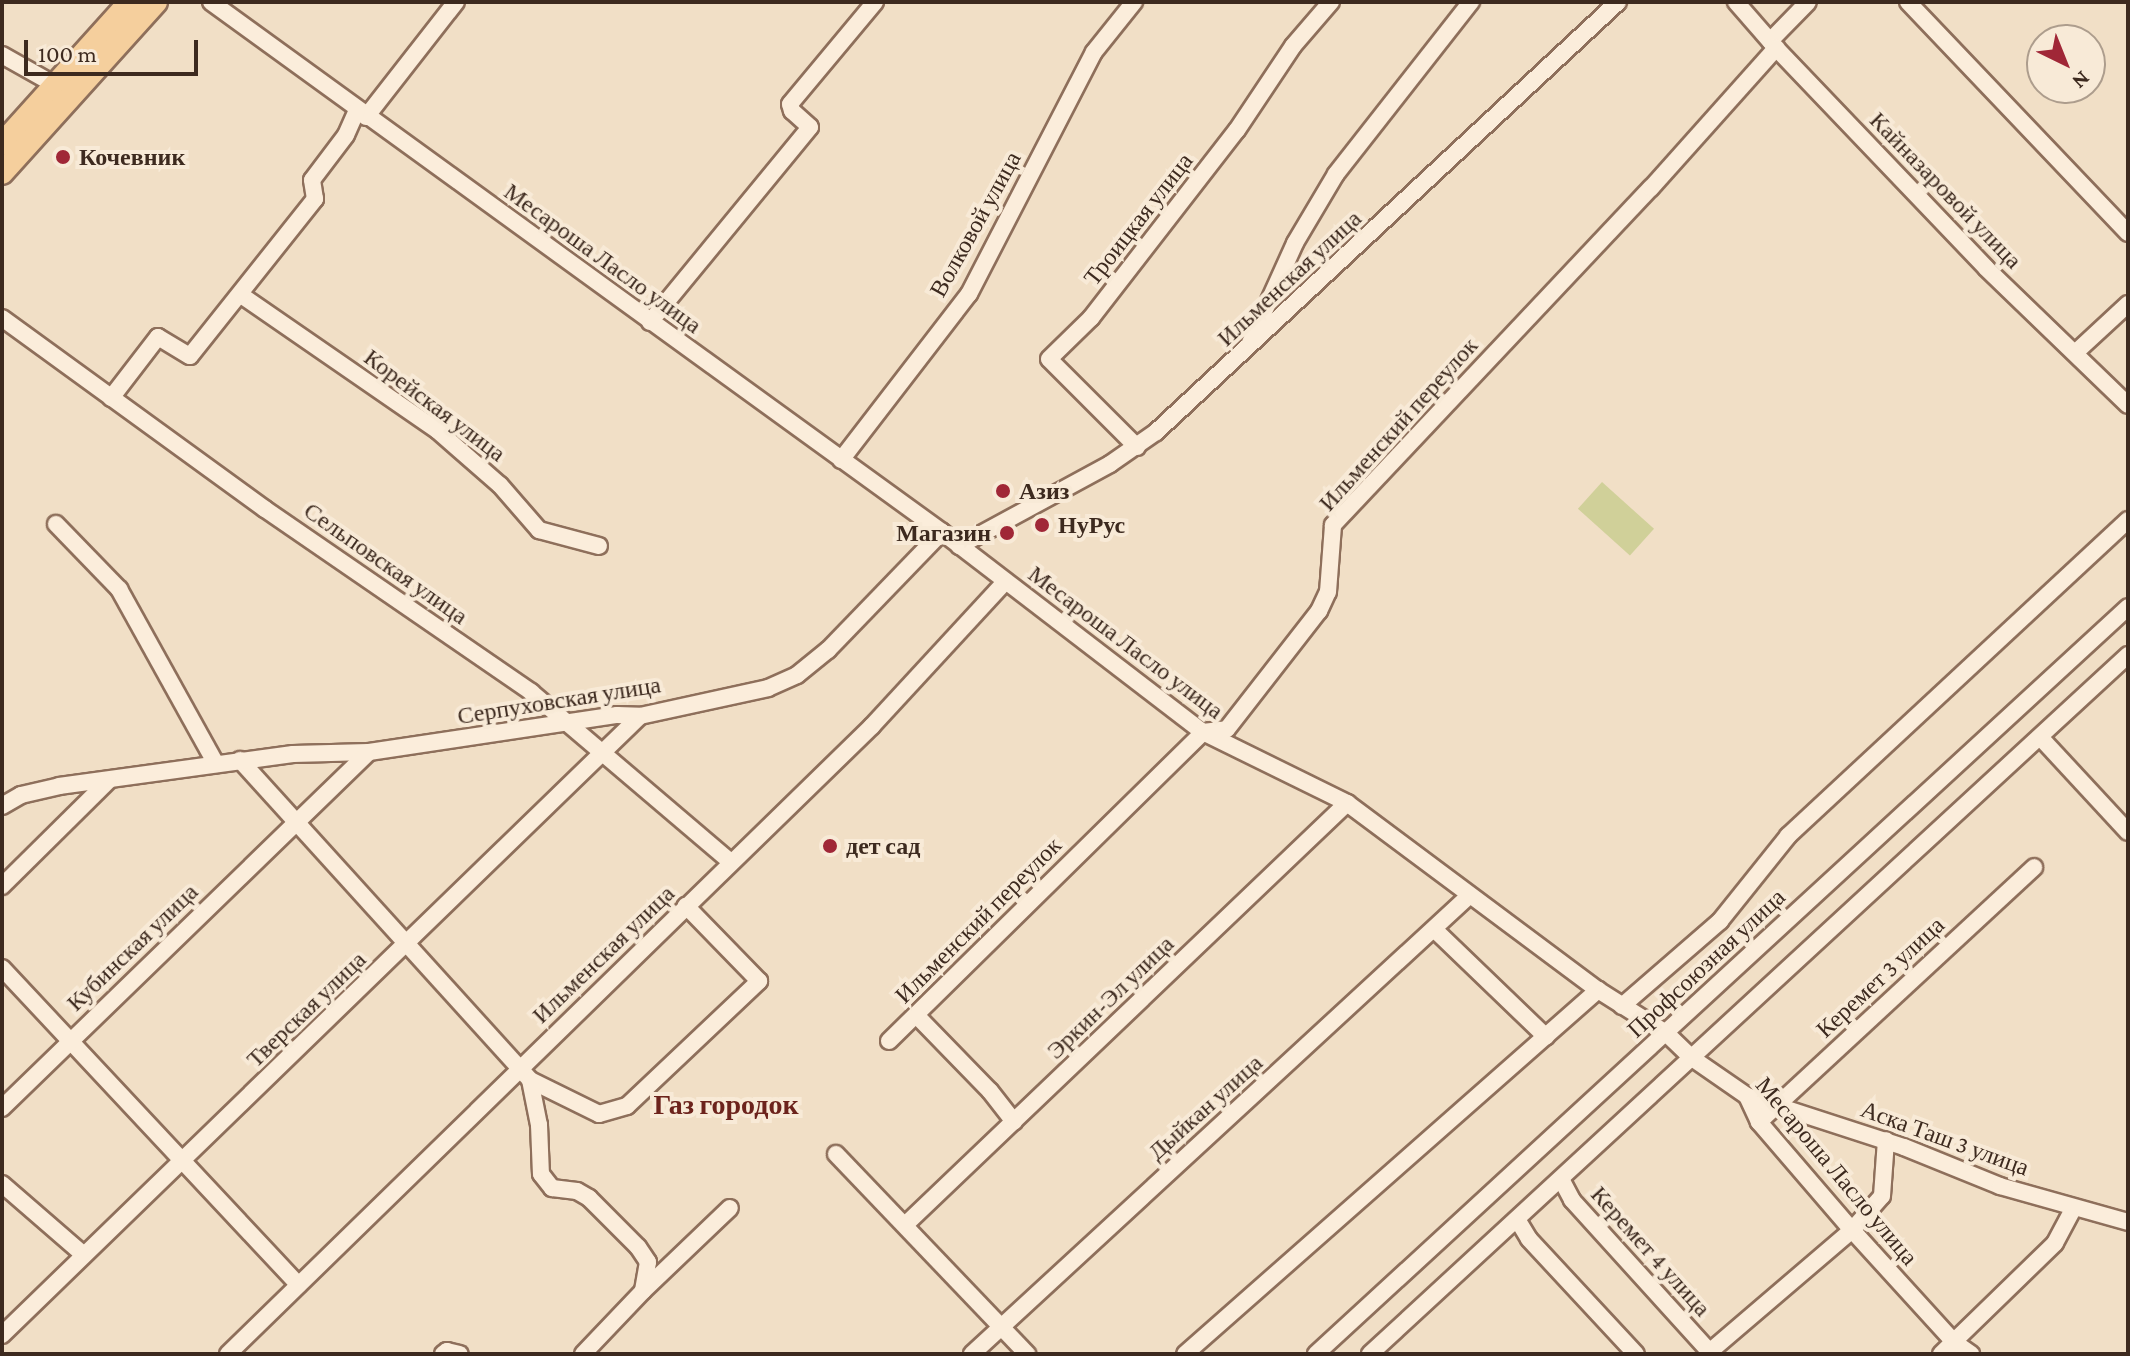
<!DOCTYPE html>
<html>
<head>
<meta charset="utf-8">
<style>
	body { margin:0 }
	#map { position:relative; width:2130px; height:1356px; overflow:hidden; background:#f1dfc6; font-family:"Crimson Pro",serif }
	div>[style] { position:absolute }
	.green>* { inset:0; background:#d0d099; transform-origin:0 0 }
	.roads { filter:drop-shadow(2px 0 #8e6f5b) drop-shadow(-2px 0 #8e6f5b) drop-shadow(0 2px #8e6f5b) drop-shadow(0 -2px #8e6f5b) }
	.minor>* { height:16px; margin:-8px; padding:0 8px; transform-origin:8px; border-radius:8px; background:#fbeddb }
	.major>* { height:22px; margin:-11px; padding:0 11px; transform-origin:11px; border-radius:11px; background:#f5cf9d }
	.dots>* { width:22px; height:22px; translate:-50% -50%; box-sizing:border-box; border:4px solid #f8ead7; border-radius:50% }
	span { translate:-50% -50%; white-space:nowrap; text-align:center; line-height:1.15; -webkit-text-stroke:8px #f8ead7; paint-order:stroke }
	.poi-label { font-size:24px; color:#3d2a1f; font-weight:700 }
	.left { translate:0 -50%; text-align:left }
	.right { translate:-100% -50%; text-align:right }
	.street-label { font-size:24px; color:#3d2a1f }
	.quarter-label { font-size:28px; color:#6c231c; font-weight:700 }
	.frame { position:absolute; inset:0; border:4px solid #3d2a1f; pointer-events:none }
	.north { position:absolute; left:2026px; top:24px; width:80px; height:80px; box-sizing:border-box; background:#f8ead7; border:2px solid #ad9d8d; border-radius:50%; rotate:137deg; font-size:22px; font-weight:700; line-height:32px; text-align:center; color:#3d2a1f }
	.north::after { content:''; display:block; margin:auto; width:28px; height:36px; background:#a02737; clip-path:polygon(50% 0,100% 100%,50% 72%,0 100%) }
	.scale { position:absolute; left:24px; top:40px; width:174px; height:36px; box-sizing:border-box; border:4px solid #3d2a1f; border-top:0; padding-left:10px; font-size:24px; line-height:28px; white-space:nowrap; color:#3d2a1f; -webkit-text-stroke:6px #f8ead7; paint-order:stroke }
</style>
</head>
<body>
<div id="map">
	<div class="green">
		<div style="left:1602px;top:482px;width:70px;height:36px;rotate:42deg"></div>
	</div>
	<div class="roads">
		<div class="minor">
			<div style="left:211px;top:2px;width:903px;rotate:35.94deg"></div>
			<div style="left:942px;top:532px;width:329px;rotate:37.5deg"></div>
			<div style="left:1203px;top:732px;width:161px;rotate:26.2deg"></div>
			<div style="left:1347px;top:803px;width:313px;rotate:36.7deg"></div>
			<div style="left:1598px;top:990px;width:80px;rotate:32.3deg"></div>
			<div style="left:1666px;top:1033px;width:36px;rotate:44deg"></div>
			<div style="left:1692px;top:1058px;width:67px;rotate:34.6deg"></div>
			<div style="left:1747px;top:1096px;width:29px;rotate:65deg"></div>
			<div style="left:1759px;top:1122px;width:143px;rotate:49.3deg"></div>
			<div style="left:1852px;top:1230px;width:151px;rotate:47.7deg"></div>
			<div style="left:1954px;top:1342px;width:21px;rotate:35deg"></div>
			<div style="left:1736px;top:2px;width:61px;rotate:49deg"></div>
			<div style="left:1776px;top:48px;width:304px;rotate:46.3deg"></div>
			<div style="left:1986px;top:268px;width:197px;rotate:44deg"></div>
			<div style="left:1908px;top:2px;width:319px;rotate:46.4deg"></div>
			<div style="left:1770px;top:41px;width:54px;rotate:-45.7deg"></div>
			<div style="left:2px;top:55px;width:71px;rotate:29.4deg"></div>
			<div style="left:366px;top:117px;width:146px;rotate:-52deg"></div>
			<div style="left:241px;top:295px;width:239px;rotate:34.6deg"></div>
			<div style="left:438px;top:431px;width:82px;rotate:41.1deg"></div>
			<div style="left:500px;top:485px;width:60px;rotate:49.1deg"></div>
			<div style="left:539px;top:530px;width:62px;rotate:14.9deg"></div>
			<div style="left:2px;top:318px;width:325px;rotate:36deg"></div>
			<div style="left:265px;top:509px;width:323px;rotate:34.5deg"></div>
			<div style="left:531px;top:692px;width:262px;rotate:40.4deg"></div>
			<div style="left:650px;top:322px;width:252px;rotate:-50.6deg"></div>
			<div style="left:810px;top:127px;width:24px;rotate:-138deg"></div>
			<div style="left:792px;top:111px;width:7px;rotate:-106deg"></div>
			<div style="left:790px;top:104px;width:133px;rotate:-50.2deg"></div>
			<div style="left:1249px;top:345px;width:112px;rotate:-65.7deg"></div>
			<div style="left:1295px;top:243px;width:80px;rotate:-59.3deg"></div>
			<div style="left:1336px;top:174px;width:219px;rotate:-51.9deg"></div>
			<div style="left:2075px;top:353px;width:72px;rotate:-42.8deg"></div>
			<div style="left:111px;top:398px;width:77px;rotate:-52.4deg"></div>
			<div style="left:158px;top:337px;width:37px;rotate:31deg"></div>
			<div style="left:190px;top:356px;width:201px;rotate:-51.5deg"></div>
			<div style="left:315px;top:199px;width:19px;rotate:-99deg"></div>
			<div style="left:312px;top:180px;width:56px;rotate:-52.9deg"></div>
			<div style="left:346px;top:135px;width:27px;rotate:-66deg"></div>
			<div style="left:1137px;top:447px;width:124px;rotate:-135deg"></div>
			<div style="left:1049px;top:359px;width:59px;rotate:-44.3deg"></div>
			<div style="left:1091px;top:318px;width:238px;rotate:-52.2deg"></div>
			<div style="left:1237px;top:130px;width:101px;rotate:-56.3deg"></div>
			<div style="left:1293px;top:46px;width:58px;rotate:-49.2deg"></div>
			<div style="left:841px;top:460px;width:210px;rotate:-52.4deg"></div>
			<div style="left:969px;top:294px;width:272px;rotate:-62.7deg"></div>
			<div style="left:1094px;top:52px;width:64px;rotate:-51.3deg"></div>
			<div style="left:56px;top:524px;width:91px;rotate:45.9deg"></div>
			<div style="left:119px;top:589px;width:200px;rotate:61deg"></div>
			<div style="left:959px;top:546px;width:172px;rotate:-28.5deg"></div>
			<div style="left:1110px;top:464px;width:56px;rotate:-34.8deg"></div>
			<div style="left:1156px;top:432px;width:631px;rotate:-42.95deg"></div>
			<div style="left:2040px;top:737px;width:129px;rotate:47.2deg"></div>
			<div style="left:240px;top:760px;width:432px;rotate:47.8deg"></div>
			<div style="left:530px;top:1080px;width:77px;rotate:26.2deg"></div>
			<div style="left:599px;top:1114px;width:29px;rotate:-16deg"></div>
			<div style="left:627px;top:1106px;width:182px;rotate:-43.4deg"></div>
			<div style="left:759px;top:981px;width:105px;rotate:-134.2deg"></div>
			<div style="left:2px;top:806px;width:22px;rotate:-30deg"></div>
			<div style="left:21px;top:795px;width:39px;rotate:-13deg"></div>
			<div style="left:59px;top:786px;width:236px;rotate:-7.8deg"></div>
			<div style="left:293px;top:754px;width:76px;rotate:-1.5deg"></div>
			<div style="left:369px;top:752px;width:251px;rotate:-8.5deg"></div>
			<div style="left:617px;top:715px;width:23px;rotate:2deg"></div>
			<div style="left:640px;top:716px;width:131px;rotate:-12.3deg"></div>
			<div style="left:768px;top:688px;width:32px;rotate:-24deg"></div>
			<div style="left:797px;top:675px;width:40px;rotate:-39deg"></div>
			<div style="left:828px;top:650px;width:164px;rotate:-46deg"></div>
			<div style="left:2px;top:886px;width:149px;rotate:-44.7deg"></div>
			<div style="left:1435px;top:930px;width:154px;rotate:43.9deg"></div>
			<div style="left:2px;top:968px;width:434px;rotate:46.9deg"></div>
			<div style="left:1622px;top:1006px;width:130px;rotate:-40.9deg"></div>
			<div style="left:1720px;top:921px;width:109px;rotate:-51.3deg"></div>
			<div style="left:1788px;top:836px;width:464px;rotate:-42.9deg"></div>
			<div style="left:916px;top:1015px;width:106px;rotate:45.8deg"></div>
			<div style="left:990px;top:1091px;width:39px;rotate:52deg"></div>
			<div style="left:889px;top:1041px;width:441px;rotate:-44.5deg"></div>
			<div style="left:1203px;top:732px;width:24px;rotate:-7deg"></div>
			<div style="left:1227px;top:729px;width:150px;rotate:-52.1deg"></div>
			<div style="left:1319px;top:611px;width:21px;rotate:-65deg"></div>
			<div style="left:1328px;top:592px;width:67px;rotate:-85.7deg"></div>
			<div style="left:1333px;top:525px;width:463px;rotate:-46.7deg"></div>
			<div style="left:1651px;top:188px;width:188px;rotate:-48.2deg"></div>
			<div style="left:530px;top:1080px;width:46px;rotate:78.7deg"></div>
			<div style="left:539px;top:1125px;width:49px;rotate:87.7deg"></div>
			<div style="left:541px;top:1174px;width:18px;rotate:52deg"></div>
			<div style="left:552px;top:1188px;width:25px;rotate:7deg"></div>
			<div style="left:577px;top:1191px;width:14px;rotate:30deg"></div>
			<div style="left:589px;top:1198px;width:69px;rotate:45deg"></div>
			<div style="left:638px;top:1247px;width:18px;rotate:56deg"></div>
			<div style="left:648px;top:1262px;width:29px;rotate:100deg"></div>
			<div style="left:1747px;top:1096px;width:165px;rotate:18deg"></div>
			<div style="left:1904px;top:1147px;width:104px;rotate:22.1deg"></div>
			<div style="left:2000px;top:1186px;width:133px;rotate:15.7deg"></div>
			<div style="left:2px;top:1108px;width:511px;rotate:-44.13deg"></div>
			<div style="left:1759px;top:1122px;width:375px;rotate:-42.8deg"></div>
			<div style="left:836px;top:1154px;width:277px;rotate:46.3deg"></div>
			<div style="left:1561px;top:1179px;width:24px;rotate:62deg"></div>
			<div style="left:1572px;top:1200px;width:205px;rotate:47.8deg"></div>
			<div style="left:2px;top:1184px;width:108px;rotate:40.9deg"></div>
			<div style="left:1517px;top:1219px;width:23px;rotate:59deg"></div>
			<div style="left:1529px;top:1239px;width:157px;rotate:47.1deg"></div>
			<div style="left:905px;top:1225px;width:611px;rotate:-43.67deg"></div>
			<div style="left:2px;top:1335px;width:889px;rotate:-44.13deg"></div>
			<div style="left:228px;top:1354px;width:900px;rotate:-44.28deg"></div>
			<div style="left:872px;top:726px;width:196px;rotate:-47.3deg"></div>
			<div style="left:443px;top:1354px;width:5px;rotate:-37deg"></div>
			<div style="left:447px;top:1351px;width:13px;rotate:13deg"></div>
			<div style="left:583px;top:1354px;width:87px;rotate:-46.4deg"></div>
			<div style="left:643px;top:1291px;width:120px;rotate:-43.7deg"></div>
			<div style="left:972px;top:1354px;width:677px;rotate:-42.67deg"></div>
			<div style="left:1185px;top:1354px;width:551px;rotate:-41.39deg"></div>
			<div style="left:1316px;top:1354px;width:1103px;rotate:-42.61deg"></div>
			<div style="left:1370px;top:1354px;width:1031px;rotate:-42.68deg"></div>
			<div style="left:1707px;top:1354px;width:191px;rotate:-40.5deg"></div>
			<div style="left:1852px;top:1230px;width:45px;rotate:-48.6deg"></div>
			<div style="left:1882px;top:1196px;width:56px;rotate:-85.9deg"></div>
			<div style="left:1941px;top:1354px;width:159px;rotate:-44.2deg"></div>
			<div style="left:2055px;top:1243px;width:40px;rotate:-62deg"></div>
		</div>
		<div class="major">
			<div style="left:2px;top:144px;width:191px;rotate:-48deg"></div>
			<div style="left:2px;top:173px;width:230px;rotate:-48deg"></div>
		</div>
	</div>
	<div class="dots">
		<div style="left:63px;top:157px;background:#a02737"></div>
		<div style="left:1003px;top:491px;background:#a02737"></div>
		<div style="left:1042px;top:525px;background:#a02737"></div>
		<div style="left:1007px;top:533px;background:#a02737"></div>
		<div style="left:830px;top:846px;background:#a02737"></div>
	</div>
	<div class="poi-label">
		<span class="left" style="left:79px;top:157px">Кочевник</span>
		<span class="left" style="left:1019px;top:491px">Азиз</span>
		<span class="left" style="left:1058px;top:525px">НуРус</span>
		<span class="right" style="left:991px;top:533px">Магазин</span>
		<span class="left" style="left:846px;top:846px">дет сад</span>
	</div>
	<div class="street-label">
		<span style="left:1946px;top:190px;rotate:46deg">Кайназаровой улица</span>
		<span style="left:1138px;top:219px;rotate:-52deg">Троицкая улица</span>
		<span style="left:975px;top:224px;rotate:-61deg">Волковой улица</span>
		<span style="left:603px;top:258px;rotate:36deg">Месароша Ласло улица</span>
		<span style="left:1289px;top:278px;rotate:-43deg">Ильменская улица</span>
		<span style="left:435px;top:405px;rotate:37deg">Корейская улица</span>
		<span style="left:1398px;top:424px;rotate:-48deg">Ильменский переулок</span>
		<span style="left:386px;top:563px;rotate:35deg">Сельповская улица</span>
		<span style="left:1126px;top:642px;rotate:37deg">Месароша Ласло улица</span>
		<span style="left:559px;top:700px;rotate:-9deg">Серпуховская улица</span>
		<span style="left:978px;top:920px;rotate:-45deg">Ильменский переулок</span>
		<span style="left:132px;top:947px;rotate:-44deg">Кубинская улица</span>
		<span style="left:603px;top:954px;rotate:-44deg">Ильменская улица</span>
		<span style="left:1706px;top:963px;rotate:-43deg">Профсоюзная улица</span>
		<span style="left:1880px;top:977px;rotate:-43deg">Керемет 3 улица</span>
		<span style="left:1110px;top:997px;rotate:-44deg">Эркин-Эл улица</span>
		<span style="left:306px;top:1009px;rotate:-44deg">Тверская улица</span>
		<span style="left:1205px;top:1107px;rotate:-42deg">Дыйкан улица</span>
		<span style="left:1945px;top:1138px;rotate:20deg">Аска Таш 3 улица</span>
		<span style="left:1837px;top:1171px;rotate:50deg">Месароша Ласло улица</span>
		<span style="left:1651px;top:1251px;rotate:48deg">Керемет 4 улица</span>
	</div>
	<div class="quarter-label">
		<span style="left:726px;top:1105px">Газ городок</span>
	</div>
	<div class="frame"></div>
	<div class="north">N</div>
	<div class="scale">100 m</div>
</div>
</body>
</html>
